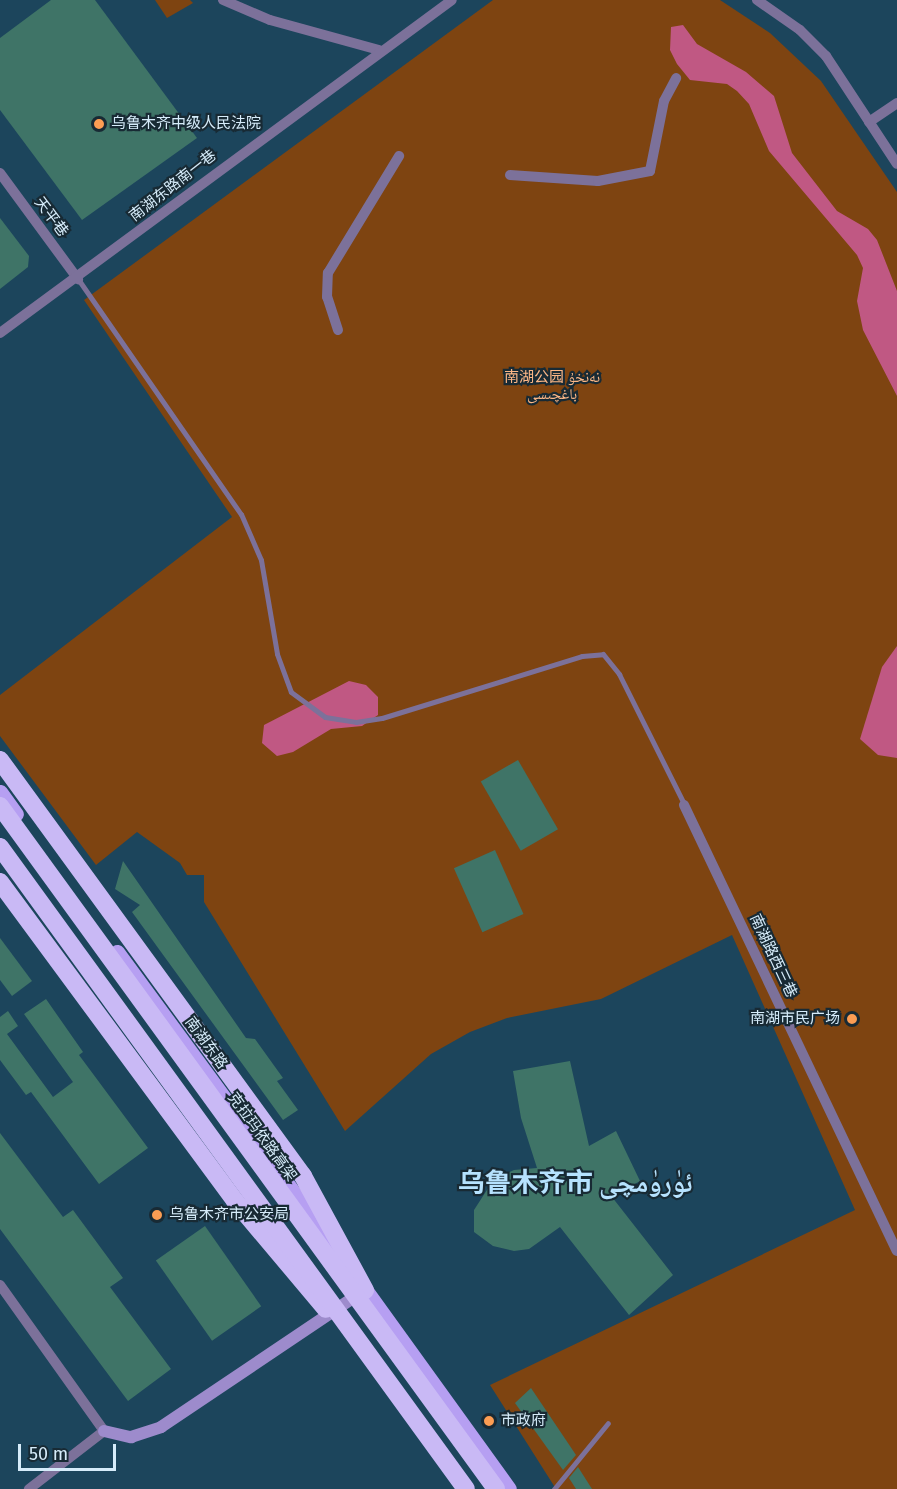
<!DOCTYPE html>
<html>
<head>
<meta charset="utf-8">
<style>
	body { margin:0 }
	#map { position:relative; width:897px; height:1489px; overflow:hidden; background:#1c455c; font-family:"Fira Sans","Noto Naskh Arabic","Noto Sans SC",sans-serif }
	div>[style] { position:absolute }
	.green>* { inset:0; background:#7e4411 }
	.water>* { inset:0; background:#c05883 }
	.building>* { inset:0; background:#3f7467; transform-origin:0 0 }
	.lane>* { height:5px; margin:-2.5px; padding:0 2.5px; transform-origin:2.5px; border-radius:2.5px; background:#7c719a }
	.street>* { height:10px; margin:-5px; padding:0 5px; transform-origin:5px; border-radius:5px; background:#7c719a }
	.secondary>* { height:12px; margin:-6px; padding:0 6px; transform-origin:6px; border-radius:6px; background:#9d8bcc }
	.primary>* { height:15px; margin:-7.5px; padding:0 7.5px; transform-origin:7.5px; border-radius:7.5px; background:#b69ff2 }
	.highway>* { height:18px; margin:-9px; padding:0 9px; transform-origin:9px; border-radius:9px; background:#c9b9f5 }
	.highway-bridge>* { height:18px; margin:-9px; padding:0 9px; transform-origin:9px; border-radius:9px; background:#c9b9f5 }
	.dots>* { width:16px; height:16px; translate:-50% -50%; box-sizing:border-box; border:3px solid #182a34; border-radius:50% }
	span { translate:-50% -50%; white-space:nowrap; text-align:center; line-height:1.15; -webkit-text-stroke:4.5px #182a34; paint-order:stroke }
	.poi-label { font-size:15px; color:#d6ecfa }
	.left { translate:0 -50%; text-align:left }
	.right { translate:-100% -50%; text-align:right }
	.street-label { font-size:15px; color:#d6ecfa }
	.park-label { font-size:15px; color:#fdb887 }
	.town-label { font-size:27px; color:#b6e2fe; font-weight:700 }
	.scale { position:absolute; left:18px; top:1444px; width:98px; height:27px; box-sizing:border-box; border:3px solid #d6ecfa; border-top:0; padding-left:8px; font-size:18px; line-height:21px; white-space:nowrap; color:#d6ecfa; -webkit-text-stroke:4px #182a34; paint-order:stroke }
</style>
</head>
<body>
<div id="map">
	<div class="green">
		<div style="clip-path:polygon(155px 0,190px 0,193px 3px,167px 18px)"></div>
		<div style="clip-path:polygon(493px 0,720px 0,770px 33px,821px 81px,897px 192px,897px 1489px,556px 1489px,490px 1385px,855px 1210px,732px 935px,601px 999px,507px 1018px,470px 1032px,431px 1054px,345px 1131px,204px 902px,204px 875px,187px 875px,180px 863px,137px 832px,96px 865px,0 736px,0 695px,232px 517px,84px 300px)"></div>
	</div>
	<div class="water">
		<div style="clip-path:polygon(683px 25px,697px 44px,746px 72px,774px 96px,792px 153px,837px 211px,868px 229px,877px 240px,897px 291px,897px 396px,863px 330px,857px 301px,863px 268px,857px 255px,769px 151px,749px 104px,737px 91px,727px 84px,690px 80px,677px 64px,670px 50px,671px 27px)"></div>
		<div style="clip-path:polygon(897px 646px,897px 758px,878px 755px,860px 739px,882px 667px)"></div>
		<div style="clip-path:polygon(349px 681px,366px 685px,378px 697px,378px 715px,362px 726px,331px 729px,293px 752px,277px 756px,262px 743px,264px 725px)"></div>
	</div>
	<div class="building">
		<div style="clip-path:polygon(51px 0,95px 0,197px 138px,82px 220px,0 110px,0 38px)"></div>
		<div style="clip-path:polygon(0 218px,29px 256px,28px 267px,0 289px)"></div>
		<div style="left:518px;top:760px;width:80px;height:43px;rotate:60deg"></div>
		<div style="left:495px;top:850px;width:70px;height:45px;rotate:66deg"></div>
		<div style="clip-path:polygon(123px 861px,246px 1038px,255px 1039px,283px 1078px,277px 1081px,298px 1110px,283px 1120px,132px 912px,140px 905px,115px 889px)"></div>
		<div style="clip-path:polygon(0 938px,32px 981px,12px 996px,0 980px)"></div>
		<div style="clip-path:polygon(46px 999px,83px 1052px,79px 1055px,148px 1148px,99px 1184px,31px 1092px,26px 1095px,0 1060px,0 1017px,8px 1011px,18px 1026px,7px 1034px,53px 1097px,73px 1082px,24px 1014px)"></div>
		<div style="clip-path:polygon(570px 1061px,589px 1146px,616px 1131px,640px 1181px,612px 1197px,673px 1275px,629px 1315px,560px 1227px,529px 1249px,514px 1251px,493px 1246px,474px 1232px,474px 1210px,494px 1179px,514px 1170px,537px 1168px,521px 1118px,513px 1071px)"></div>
		<div style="clip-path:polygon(0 1133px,63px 1217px,73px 1210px,123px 1278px,110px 1287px,171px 1369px,128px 1401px,0 1229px)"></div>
		<div style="left:205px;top:1226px;width:98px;height:60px;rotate:55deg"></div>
		<div style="clip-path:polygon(531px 1388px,576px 1455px,563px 1470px,515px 1403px)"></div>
		<div style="clip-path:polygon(578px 1467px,592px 1489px,576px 1489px,569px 1478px)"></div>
	</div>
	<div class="lane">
		<div style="left:78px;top:279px;width:286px;rotate:55.3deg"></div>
		<div style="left:241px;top:514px;width:50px;rotate:66.5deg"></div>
		<div style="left:261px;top:560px;width:95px;rotate:80.3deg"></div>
		<div style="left:277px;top:654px;width:40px;rotate:69.8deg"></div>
		<div style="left:291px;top:692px;width:42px;rotate:36.3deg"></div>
		<div style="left:325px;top:717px;width:31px;rotate:9deg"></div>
		<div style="left:356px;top:722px;width:26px;rotate:-9deg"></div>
		<div style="left:382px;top:718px;width:209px;rotate:-17.2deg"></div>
		<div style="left:582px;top:656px;width:21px;rotate:-5deg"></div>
		<div style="left:603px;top:654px;width:26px;rotate:51deg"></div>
		<div style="left:619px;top:674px;width:145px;rotate:63.4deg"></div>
		<div style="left:554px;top:1489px;width:85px;rotate:-50.7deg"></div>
	</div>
	<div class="street">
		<div style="left:223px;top:0;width:51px;rotate:23.1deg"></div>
		<div style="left:270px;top:20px;width:113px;rotate:15.4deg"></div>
		<div style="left:757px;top:0;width:52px;rotate:34.9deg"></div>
		<div style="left:800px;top:30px;width:37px;rotate:45deg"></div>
		<div style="left:826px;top:56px;width:129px;rotate:56.7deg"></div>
		<div style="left:869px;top:122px;width:34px;rotate:-34deg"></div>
		<div style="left:0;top:173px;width:132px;rotate:53.7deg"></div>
		<div style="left:510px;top:175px;width:88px;rotate:3.9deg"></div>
		<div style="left:598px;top:181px;width:53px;rotate:-10.9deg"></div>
		<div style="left:650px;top:171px;width:71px;rotate:-78.7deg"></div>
		<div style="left:664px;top:101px;width:26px;rotate:-62deg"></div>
		<div style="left:338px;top:330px;width:35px;rotate:-108deg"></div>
		<div style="left:327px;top:297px;width:24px;rotate:-88deg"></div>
		<div style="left:328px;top:273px;width:137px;rotate:-58.7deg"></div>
		<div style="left:0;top:333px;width:561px;rotate:-36.38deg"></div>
		<div style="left:684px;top:805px;width:494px;rotate:64.5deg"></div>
		<div style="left:0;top:1285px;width:179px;rotate:54.5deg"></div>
		<div style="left:104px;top:1431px;width:95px;rotate:142.3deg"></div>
	</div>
	<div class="secondary">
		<div style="left:104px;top:1431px;width:28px;rotate:13deg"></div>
		<div style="left:131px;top:1437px;width:32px;rotate:-18deg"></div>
		<div style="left:161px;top:1427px;width:242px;rotate:-33.9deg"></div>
	</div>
	<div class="primary">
		<div style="left:0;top:792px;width:27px;rotate:54deg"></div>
		<div style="left:117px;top:952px;width:370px;rotate:53.7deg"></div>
		<div style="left:359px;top:1281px;width:256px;rotate:54.2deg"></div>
	</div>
	<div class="highway">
		<div style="left:0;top:760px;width:515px;rotate:53.93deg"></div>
		<div style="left:303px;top:1176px;width:130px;rotate:61.5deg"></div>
		<div style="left:0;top:882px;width:396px;rotate:53.6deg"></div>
		<div style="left:235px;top:1201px;width:141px;rotate:49.9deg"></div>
	</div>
	<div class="highway-bridge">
		<div style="left:0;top:806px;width:844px;rotate:54.01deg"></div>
		<div style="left:0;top:847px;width:793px;rotate:54.03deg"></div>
	</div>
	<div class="dots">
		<div style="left:99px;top:124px;background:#fc9d53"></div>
		<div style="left:852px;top:1019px;background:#fc9d53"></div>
		<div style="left:157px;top:1215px;background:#fc9d53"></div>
		<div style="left:489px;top:1421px;background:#fc9d53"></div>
	</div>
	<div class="poi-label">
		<span class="left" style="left:111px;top:124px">乌鲁木齐中级人民法院</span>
		<span class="right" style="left:840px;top:1019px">南湖市民广场</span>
		<span class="left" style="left:169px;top:1215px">乌鲁木齐市公安局</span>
		<span class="left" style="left:501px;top:1421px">市政府</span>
	</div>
	<div class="street-label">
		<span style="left:173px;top:186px;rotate:-38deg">南湖东路南一巷</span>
		<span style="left:51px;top:217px;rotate:53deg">天平巷</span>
		<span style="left:773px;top:956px;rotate:65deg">南湖路西三巷</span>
		<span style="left:206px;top:1043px;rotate:54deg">南湖东路</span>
		<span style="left:262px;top:1137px;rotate:54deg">克拉玛依路高架</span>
	</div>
	<div class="park-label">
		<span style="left:552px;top:386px">南湖公园 نەنخۇ<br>باغچىسى</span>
	</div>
	<div class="town-label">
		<span style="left:575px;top:1184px">乌鲁木齐市 ئۈرۈمچى</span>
	</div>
	<div class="scale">50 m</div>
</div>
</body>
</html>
